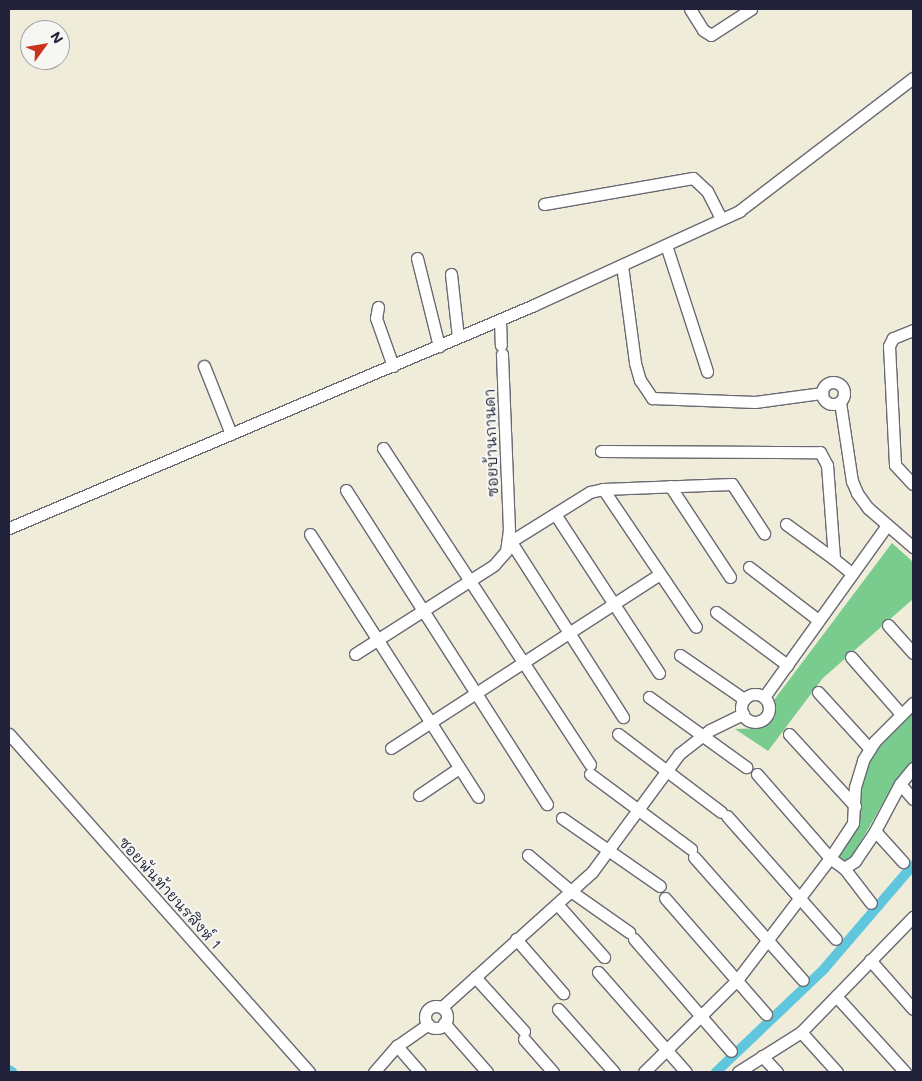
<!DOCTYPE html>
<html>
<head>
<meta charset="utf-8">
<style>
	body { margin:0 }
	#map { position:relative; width:922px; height:1081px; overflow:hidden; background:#f0ecda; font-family:Mali,"Playpen Sans Thai",sans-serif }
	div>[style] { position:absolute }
	.green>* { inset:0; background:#79cb8e }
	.canal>* { height:10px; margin:-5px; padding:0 5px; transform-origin:5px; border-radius:5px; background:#60c6dd }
	.roads { filter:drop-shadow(1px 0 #6a6973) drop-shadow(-1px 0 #6a6973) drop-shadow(0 1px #6a6973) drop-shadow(0 -1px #6a6973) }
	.minor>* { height:11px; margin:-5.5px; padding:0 5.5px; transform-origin:5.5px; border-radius:5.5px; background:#fff }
	.minor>.ring { margin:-5.5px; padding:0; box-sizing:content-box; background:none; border:11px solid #fff; border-radius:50% }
	span { translate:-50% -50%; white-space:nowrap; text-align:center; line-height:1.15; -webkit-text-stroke:4.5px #f6f6f2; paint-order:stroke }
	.street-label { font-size:15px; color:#22223b }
	.frame { position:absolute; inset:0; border:10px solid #22223b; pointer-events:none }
	.north { position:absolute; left:20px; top:20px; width:50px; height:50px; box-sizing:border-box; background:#f6f6f2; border:1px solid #a1a1a9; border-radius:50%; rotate:58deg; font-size:14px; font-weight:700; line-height:20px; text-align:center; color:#22223b }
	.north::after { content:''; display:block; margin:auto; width:18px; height:22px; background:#c8321e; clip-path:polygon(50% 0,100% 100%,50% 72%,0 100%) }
</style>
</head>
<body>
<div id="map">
	<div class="green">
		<div style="clip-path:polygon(892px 543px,913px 562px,913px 599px,823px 678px,768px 751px,735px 729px,763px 728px,775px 717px,774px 700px)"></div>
		<div style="clip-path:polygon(913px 711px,913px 761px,892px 787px,852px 857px,844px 863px,834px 857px,860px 819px,862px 779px,872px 752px)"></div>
	</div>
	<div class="canal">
		<div style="left:9px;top:1070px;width:4px;rotate:34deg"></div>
		<div style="left:716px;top:1072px;width:149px;rotate:-43.6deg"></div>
		<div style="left:824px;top:969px;width:137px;rotate:-49.4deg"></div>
	</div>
	<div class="roads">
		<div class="minor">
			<div style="left:690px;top:9px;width:25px;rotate:58deg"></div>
			<div style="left:703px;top:30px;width:9px;rotate:32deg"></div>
			<div style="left:711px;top:35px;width:48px;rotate:-33deg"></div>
			<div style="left:544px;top:204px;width:151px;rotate:-9.9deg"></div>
			<div style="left:693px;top:178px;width:19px;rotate:43deg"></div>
			<div style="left:707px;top:191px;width:31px;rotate:63deg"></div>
			<div style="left:666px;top:245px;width:133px;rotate:72deg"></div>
			<div style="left:417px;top:258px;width:91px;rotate:76deg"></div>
			<div style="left:622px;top:265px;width:99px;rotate:82.4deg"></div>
			<div style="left:635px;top:363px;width:18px;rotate:74deg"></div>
			<div style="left:640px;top:380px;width:22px;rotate:56deg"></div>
			<div style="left:652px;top:398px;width:103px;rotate:2.2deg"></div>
			<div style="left:755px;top:402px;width:68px;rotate:-7.7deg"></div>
			<div style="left:451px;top:274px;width:63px;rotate:83.7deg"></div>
			<div style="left:378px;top:307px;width:11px;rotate:100deg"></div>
			<div style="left:376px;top:318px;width:51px;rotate:70.5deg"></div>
			<div style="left:500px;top:320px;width:25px;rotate:88deg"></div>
			<div style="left:913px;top:330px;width:22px;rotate:158deg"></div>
			<div style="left:893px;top:338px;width:9px;rotate:117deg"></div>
			<div style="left:889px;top:346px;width:119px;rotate:87.1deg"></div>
			<div style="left:895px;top:465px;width:26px;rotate:47deg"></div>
			<div style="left:204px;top:366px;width:73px;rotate:68.3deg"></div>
			<div class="ring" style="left:822px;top:382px;width:11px;height:11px"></div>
			<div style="left:840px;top:402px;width:80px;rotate:81.4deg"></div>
			<div style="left:852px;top:481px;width:13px;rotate:67deg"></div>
			<div style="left:857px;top:493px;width:19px;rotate:54deg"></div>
			<div style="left:868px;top:508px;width:60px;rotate:40.9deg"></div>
			<div style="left:383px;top:448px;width:378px;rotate:56.8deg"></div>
			<div style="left:601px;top:451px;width:219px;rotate:0.3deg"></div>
			<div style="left:820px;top:452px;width:15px;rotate:62deg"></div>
			<div style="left:827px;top:465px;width:94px;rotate:85.7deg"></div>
			<div style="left:834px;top:559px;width:22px;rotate:39deg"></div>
			<div style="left:670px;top:486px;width:109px;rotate:56.6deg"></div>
			<div style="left:603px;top:489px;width:166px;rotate:56deg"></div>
			<div style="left:346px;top:490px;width:373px;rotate:57.4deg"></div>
			<div style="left:555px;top:514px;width:190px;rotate:56.8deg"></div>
			<div style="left:786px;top:524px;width:59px;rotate:36.1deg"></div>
			<div style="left:9px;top:528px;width:570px;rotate:-23.01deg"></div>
			<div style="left:534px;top:305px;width:226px;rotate:-24.6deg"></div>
			<div style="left:739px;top:211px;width:219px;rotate:-37.4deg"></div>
			<div style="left:310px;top:534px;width:312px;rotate:57.4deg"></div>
			<div style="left:511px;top:542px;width:208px;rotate:57.4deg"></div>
			<div style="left:508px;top:543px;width:97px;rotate:-31.9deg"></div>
			<div style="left:590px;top:492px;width:13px;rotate:-13deg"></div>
			<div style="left:603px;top:489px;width:129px;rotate:-2.2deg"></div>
			<div style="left:732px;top:484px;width:59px;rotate:56.9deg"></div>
			<div style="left:749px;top:567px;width:87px;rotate:37.5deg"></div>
			<div style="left:716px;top:612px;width:89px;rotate:36.7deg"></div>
			<div style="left:888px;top:625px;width:38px;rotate:48deg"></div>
			<div style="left:355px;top:654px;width:165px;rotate:-32.6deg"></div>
			<div style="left:494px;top:565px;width:18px;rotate:-49deg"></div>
			<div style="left:506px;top:551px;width:21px;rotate:-82deg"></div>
			<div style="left:509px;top:530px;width:176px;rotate:-92.3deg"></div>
			<div style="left:680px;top:655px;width:78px;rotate:34.5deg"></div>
			<div style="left:851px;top:657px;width:76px;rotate:48.7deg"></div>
			<div style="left:818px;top:692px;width:77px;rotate:47.6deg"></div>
			<div class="ring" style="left:741px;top:694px;width:17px;height:17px"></div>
			<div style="left:649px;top:697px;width:120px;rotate:35.8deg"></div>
			<div style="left:764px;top:697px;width:211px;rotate:-54.4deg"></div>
			<div style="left:9px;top:734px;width:452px;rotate:48.4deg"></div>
			<div style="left:618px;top:734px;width:129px;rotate:37.1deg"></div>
			<div style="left:789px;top:734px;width:98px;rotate:47.5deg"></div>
			<div style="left:391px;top:748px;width:320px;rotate:-32.9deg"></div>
			<div style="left:590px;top:774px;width:126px;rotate:36.6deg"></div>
			<div style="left:757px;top:774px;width:111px;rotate:49deg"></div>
			<div style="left:830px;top:858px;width:17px;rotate:36deg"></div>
			<div style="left:844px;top:868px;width:44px;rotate:52.4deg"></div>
			<div style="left:900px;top:784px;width:20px;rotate:49deg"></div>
			<div style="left:419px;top:795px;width:48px;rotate:-34deg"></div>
			<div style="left:727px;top:816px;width:164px;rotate:48.5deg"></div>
			<div style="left:562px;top:818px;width:119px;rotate:34.8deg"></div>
			<div style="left:875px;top:831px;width:42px;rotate:47.9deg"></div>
			<div style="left:528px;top:855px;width:57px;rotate:40.1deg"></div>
			<div style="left:572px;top:892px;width:70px;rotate:35.1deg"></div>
			<div style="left:694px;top:857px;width:164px;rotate:48.5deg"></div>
			<div style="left:844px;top:868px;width:13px;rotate:-32deg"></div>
			<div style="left:855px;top:861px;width:36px;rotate:-56deg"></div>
			<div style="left:875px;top:831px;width:53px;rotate:-62deg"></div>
			<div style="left:900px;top:784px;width:21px;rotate:-51deg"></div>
			<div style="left:665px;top:898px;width:154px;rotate:49deg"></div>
			<div style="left:557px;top:904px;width:71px;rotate:48.4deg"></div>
			<div style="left:516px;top:939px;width:72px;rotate:49deg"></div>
			<div style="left:634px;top:939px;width:148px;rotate:49.1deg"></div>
			<div style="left:870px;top:960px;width:65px;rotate:48.7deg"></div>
			<div style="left:598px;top:972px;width:133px;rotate:48.7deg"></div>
			<div style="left:475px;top:977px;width:73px;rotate:47.8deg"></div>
			<div style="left:836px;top:996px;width:103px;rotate:47.8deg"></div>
			<div class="ring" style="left:425px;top:1006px;width:11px;height:11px"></div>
			<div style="left:442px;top:1007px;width:202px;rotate:-42deg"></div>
			<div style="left:592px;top:872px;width:147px;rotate:-53.6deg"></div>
			<div style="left:679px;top:754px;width:39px;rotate:-38deg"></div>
			<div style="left:710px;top:730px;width:37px;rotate:-26deg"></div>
			<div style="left:558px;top:1009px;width:84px;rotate:48.4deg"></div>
			<div style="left:444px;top:1023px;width:65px;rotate:48.7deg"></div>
			<div style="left:801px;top:1032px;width:54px;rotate:48deg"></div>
			<div style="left:524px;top:1039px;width:44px;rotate:48.7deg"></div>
			<div style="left:397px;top:1046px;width:35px;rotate:49deg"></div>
			<div style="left:762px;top:1056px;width:22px;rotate:47deg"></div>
			<div style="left:374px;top:1072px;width:35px;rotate:-49deg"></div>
			<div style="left:397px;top:1046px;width:38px;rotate:-35deg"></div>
			<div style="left:644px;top:1072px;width:131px;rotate:-44.7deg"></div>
			<div style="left:737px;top:980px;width:153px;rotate:-52.7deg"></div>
			<div style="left:830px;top:858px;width:42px;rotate:-56.7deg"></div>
			<div style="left:853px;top:823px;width:36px;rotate:-87deg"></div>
			<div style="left:855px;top:787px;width:28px;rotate:-73deg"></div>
			<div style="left:863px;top:760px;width:22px;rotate:-58deg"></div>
			<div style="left:875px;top:741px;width:54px;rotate:-45deg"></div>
			<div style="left:738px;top:1072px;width:75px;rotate:-32.4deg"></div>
			<div style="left:801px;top:1032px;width:161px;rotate:-45.8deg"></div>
		</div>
	</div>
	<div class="street-label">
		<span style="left:491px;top:443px;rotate:-92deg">ซอยบ้านกานดา</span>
		<span style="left:170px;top:893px;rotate:48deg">ซอยพันท้ายนรสิงห์ 1</span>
	</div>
	<div class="frame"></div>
	<div class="north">N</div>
</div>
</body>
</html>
